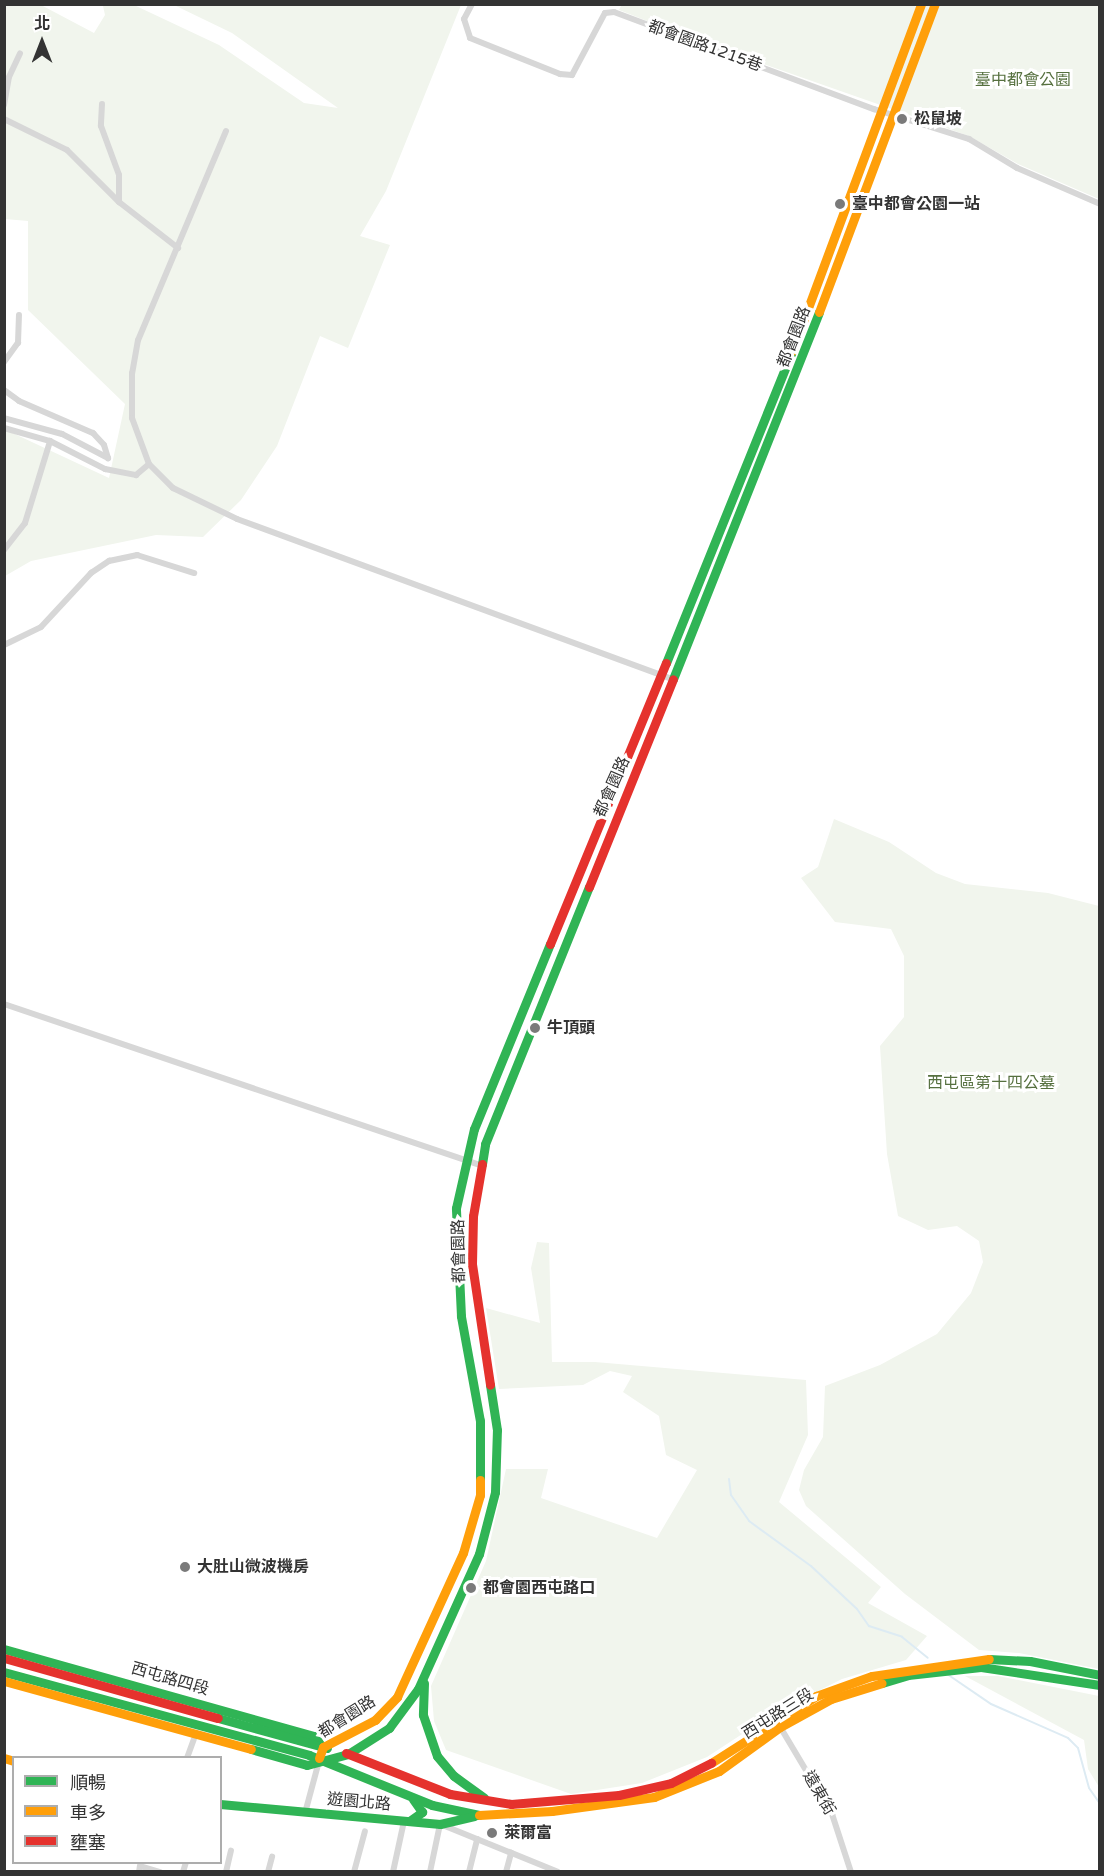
<!DOCTYPE html>
<html>
<head>
<meta charset="utf-8">
<style>
	body { margin:0 }
	#map { position:relative; width:1104px; height:1876px; overflow:hidden; background:#fff; font-family:"Varela Round","Noto Sans TC",sans-serif }
	div>[style] { position:absolute }
	.green>* { inset:0; background:#f1f5ed }
	.stream>* { height:2px; margin:-1px; padding:0 1px; transform-origin:1px; border-radius:1px; background:#ddebf3 }
	.street>* { height:6px; margin:-3px; padding:0 3px; transform-origin:3px; border-radius:3px; background:#d7d7d7 }
	.fast>* { height:9px; margin:-4.5px; padding:0 4.5px; transform-origin:4.5px; border-radius:4.5px; background:#30b455 }
	.slow>* { height:9px; margin:-4.5px; padding:0 4.5px; transform-origin:4.5px; border-radius:4.5px; background:#ff9f0a }
	.jam>* { height:9px; margin:-4.5px; padding:0 4.5px; transform-origin:4.5px; border-radius:4.5px; background:#e5322d }
	.dots>* { width:16px; height:16px; translate:-50% -50%; box-sizing:border-box; border:3px solid #fff; border-radius:50% }
	span { translate:-50% -50%; white-space:nowrap; text-align:center; line-height:1.15; -webkit-text-stroke:6px #fff; paint-order:stroke }
	.street-label { font-size:16px; color:#333 }
	.park-label { font-size:16px; color:#56703f }
	.poi-label { font-size:16px; color:#333; font-weight:700 }
	.left { translate:0 -50%; text-align:left }
	.frame { position:absolute; inset:0; border:6px solid #333; pointer-events:none }
	.legend { position:absolute; left:12px; top:1756px; width:210px; height:108px; box-sizing:border-box; background:#fff; border:2px solid #adadad; margin:0; padding:8px 10px; list-style:none; font-size:18px; color:#333 }
	.legend li { display:flex; align-items:center; gap:12px; height:30px }
	.legend b { width:30px; border:2px solid #adadad }
	.north { position:absolute; left:12px; top:12px; width:60px; height:60px; -webkit-text-stroke:4px #fff; paint-order:stroke; rotate:0deg; font-size:16px; font-weight:700; line-height:24px; text-align:center; color:#333 }
	.north::after { content:''; display:block; margin:auto; width:21px; height:27px; background:#333; clip-path:polygon(50% 0,100% 100%,50% 72%,0 100%) }
</style>
</head>
<body>
<div id="map">
	<div class="green">
		<div style="clip-path:polygon(622px 4px,1099px 5px,1099px 199px,1018px 164px,969px 136px,709px 45px,619px 10px)"></div>
		<div style="clip-path:polygon(5px 5px,41px 5px,94px 33px,105px 15px,103px 6px,134px 5px,219px 45px,304px 103px,338px 108px,232px 33px,174px 5px,461px 5px,386px 191px,360px 236px,390px 245px,348px 348px,320px 336px,277px 446px,241px 500px,203px 537px,156px 535px,31px 561px,5px 576px,4px 429px,109px 478px,125px 404px,28px 310px,28px 221px,5px 219px)"></div>
		<div style="clip-path:polygon(834px 819px,889px 842px,936px 873px,965px 884px,1048px 893px,1099px 906px,1099px 1669px,1019px 1653px,979px 1650px,905px 1594px,806px 1506px,799px 1490px,804px 1470px,823px 1437px,825px 1386px,880px 1365px,937px 1334px,971px 1293px,983px 1262px,979px 1241px,957px 1226px,928px 1230px,898px 1216px,887px 1154px,880px 1046px,904px 1017px,904px 956px,891px 929px,835px 922px,801px 878px,818px 867px)"></div>
		<div style="clip-path:polygon(537px 1242px,549px 1243px,552px 1362px,595px 1362px,806px 1380px,808px 1435px,779px 1502px,881px 1587px,868px 1603px,927px 1636px,906px 1660px,842px 1679px,776px 1712px,707px 1757px,642px 1783px,571px 1794px,446px 1750px,434px 1721px,431px 1686px,486px 1561px,506px 1469px,548px 1469px,541px 1498px,657px 1538px,697px 1470px,666px 1455px,659px 1416px,623px 1392px,632px 1376px,610px 1371px,583px 1385px,499px 1389px,486px 1308px,540px 1323px,531px 1268px)"></div>
		<div style="clip-path:polygon(965px 1676px,998px 1676px,1099px 1696px,1099px 1787px,1088px 1769px,1084px 1740px)"></div>
	</div>
	<div class="stream">
		<div style="left:729px;top:1479px;width:16px;rotate:83deg"></div>
		<div style="left:731px;top:1495px;width:32px;rotate:55deg"></div>
		<div style="left:749px;top:1521px;width:77px;rotate:36deg"></div>
		<div style="left:811px;top:1566px;width:63px;rotate:43.1deg"></div>
		<div style="left:857px;top:1609px;width:21px;rotate:55deg"></div>
		<div style="left:869px;top:1626px;width:35px;rotate:18deg"></div>
		<div style="left:902px;top:1637px;width:33px;rotate:39deg"></div>
		<div style="left:947px;top:1674px;width:53px;rotate:34.3deg"></div>
		<div style="left:991px;top:1704px;width:84px;rotate:23.8deg"></div>
		<div style="left:1068px;top:1738px;width:14px;rotate:45deg"></div>
		<div style="left:1078px;top:1748px;width:41px;rotate:74.6deg"></div>
		<div style="left:1089px;top:1788px;width:19px;rotate:55deg"></div>
	</div>
	<div class="street">
		<div style="left:472px;top:4px;width:17px;rotate:118deg"></div>
		<div style="left:464px;top:19px;width:20px;rotate:72deg"></div>
		<div style="left:470px;top:38px;width:97px;rotate:21.8deg"></div>
		<div style="left:560px;top:74px;width:12px;rotate:5deg"></div>
		<div style="left:572px;top:75px;width:70px;rotate:-62deg"></div>
		<div style="left:605px;top:13px;width:9px;rotate:-6deg"></div>
		<div style="left:614px;top:12px;width:278px;rotate:20.5deg"></div>
		<div style="left:874px;top:109px;width:100px;rotate:17.5deg"></div>
		<div style="left:969px;top:139px;width:56px;rotate:31.1deg"></div>
		<div style="left:1017px;top:168px;width:90px;rotate:23.4deg"></div>
		<div style="left:102px;top:104px;width:22px;rotate:93deg"></div>
		<div style="left:101px;top:126px;width:52px;rotate:69.8deg"></div>
		<div style="left:119px;top:175px;width:26px;rotate:90deg"></div>
		<div style="left:4px;top:105px;width:28px;rotate:-80deg"></div>
		<div style="left:9px;top:77px;width:26px;rotate:-65deg"></div>
		<div style="left:4px;top:119px;width:70px;rotate:26.2deg"></div>
		<div style="left:67px;top:150px;width:74px;rotate:45deg"></div>
		<div style="left:119px;top:202px;width:75px;rotate:37.9deg"></div>
		<div style="left:226px;top:131px;width:227px;rotate:112.8deg"></div>
		<div style="left:138px;top:340px;width:34px;rotate:100deg"></div>
		<div style="left:132px;top:373px;width:45px;rotate:90deg"></div>
		<div style="left:132px;top:418px;width:49px;rotate:69.7deg"></div>
		<div style="left:149px;top:464px;width:34px;rotate:45deg"></div>
		<div style="left:173px;top:488px;width:71px;rotate:25.8deg"></div>
		<div style="left:237px;top:519px;width:466px;rotate:20.2deg"></div>
		<div style="left:4px;top:362px;width:24px;rotate:-54deg"></div>
		<div style="left:18px;top:343px;width:28px;rotate:-88deg"></div>
		<div style="left:4px;top:390px;width:19px;rotate:36deg"></div>
		<div style="left:19px;top:401px;width:81px;rotate:23.4deg"></div>
		<div style="left:93px;top:433px;width:16px;rotate:47deg"></div>
		<div style="left:104px;top:445px;width:14px;rotate:73deg"></div>
		<div style="left:108px;top:458px;width:52px;rotate:-152.4deg"></div>
		<div style="left:62px;top:434px;width:60px;rotate:-164.6deg"></div>
		<div style="left:4px;top:428px;width:48px;rotate:15.8deg"></div>
		<div style="left:50px;top:441px;width:62px;rotate:27deg"></div>
		<div style="left:105px;top:469px;width:32px;rotate:11deg"></div>
		<div style="left:136px;top:475px;width:17px;rotate:-40deg"></div>
		<div style="left:4px;top:550px;width:34px;rotate:-52deg"></div>
		<div style="left:25px;top:523px;width:86px;rotate:-73deg"></div>
		<div style="left:4px;top:645px;width:41px;rotate:-25.9deg"></div>
		<div style="left:41px;top:627px;width:74px;rotate:-47.2deg"></div>
		<div style="left:91px;top:573px;width:22px;rotate:-34deg"></div>
		<div style="left:109px;top:561px;width:29px;rotate:-12deg"></div>
		<div style="left:137px;top:555px;width:60px;rotate:17.5deg"></div>
		<div style="left:4px;top:1004px;width:502px;rotate:18.69deg"></div>
		<div style="left:779px;top:1725px;width:104px;rotate:59.2deg"></div>
		<div style="left:832px;top:1814px;width:61px;rotate:71.9deg"></div>
		<div style="left:187px;top:1758px;width:20px;rotate:-70deg"></div>
		<div style="left:305px;top:1813px;width:54px;rotate:-74.9deg"></div>
		<div style="left:139px;top:1872px;width:6px;rotate:-81deg"></div>
		<div style="left:140px;top:1866px;width:21px;rotate:17deg"></div>
		<div style="left:183px;top:1872px;width:10px;rotate:-73deg"></div>
		<div style="left:226px;top:1872px;width:22px;rotate:-77deg"></div>
		<div style="left:268px;top:1872px;width:16px;rotate:-75deg"></div>
		<div style="left:354px;top:1872px;width:42px;rotate:-75deg"></div>
		<div style="left:393px;top:1872px;width:52px;rotate:-77.8deg"></div>
		<div style="left:430px;top:1872px;width:49px;rotate:-78.2deg"></div>
		<div style="left:440px;top:1824px;width:127px;rotate:22.1deg"></div>
		<div style="left:469px;top:1872px;width:34px;rotate:-76deg"></div>
		<div style="left:506px;top:1872px;width:20px;rotate:-75deg"></div>
	</div>
	<div class="fast">
		<div style="left:666px;top:663px;width:336px;rotate:-68deg"></div>
		<div style="left:673px;top:679px;width:395px;rotate:-68.3deg"></div>
		<div style="left:482px;top:1164px;width:20px;rotate:-81deg"></div>
		<div style="left:485px;top:1144px;width:277px;rotate:-68deg"></div>
		<div style="left:480px;top:1480px;width:59px;rotate:-90deg"></div>
		<div style="left:480px;top:1421px;width:107px;rotate:-100.3deg"></div>
		<div style="left:461px;top:1316px;width:108px;rotate:-92.7deg"></div>
		<div style="left:456px;top:1208px;width:81px;rotate:-77.2deg"></div>
		<div style="left:474px;top:1129px;width:200px;rotate:-67.7deg"></div>
		<div style="left:4px;top:1649px;width:322px;rotate:15.7deg"></div>
		<div style="left:314px;top:1736px;width:14px;rotate:51deg"></div>
		<div style="left:989px;top:1659px;width:41px;rotate:2.8deg"></div>
		<div style="left:1030px;top:1661px;width:71px;rotate:11.3deg"></div>
		<div style="left:4px;top:1672px;width:316px;rotate:15.2deg"></div>
		<div style="left:309px;top:1755px;width:133px;rotate:22.1deg"></div>
		<div style="left:432px;top:1805px;width:48px;rotate:12deg"></div>
		<div style="left:424px;top:1683px;width:32px;rotate:92deg"></div>
		<div style="left:423px;top:1715px;width:43px;rotate:71.1deg"></div>
		<div style="left:437px;top:1756px;width:26px;rotate:50deg"></div>
		<div style="left:454px;top:1776px;width:37px;rotate:36deg"></div>
		<div style="left:882px;top:1683px;width:27px;rotate:-17deg"></div>
		<div style="left:908px;top:1675px;width:73px;rotate:-6.3deg"></div>
		<div style="left:981px;top:1667px;width:120px;rotate:8.6deg"></div>
		<div style="left:218px;top:1718px;width:113px;rotate:15.4deg"></div>
		<div style="left:251px;top:1749px;width:58px;rotate:15.9deg"></div>
		<div style="left:307px;top:1765px;width:42px;rotate:-15deg"></div>
		<div style="left:348px;top:1754px;width:49px;rotate:-32.4deg"></div>
		<div style="left:389px;top:1728px;width:49px;rotate:-53.4deg"></div>
		<div style="left:418px;top:1689px;width:148px;rotate:-65.7deg"></div>
		<div style="left:479px;top:1554px;width:64px;rotate:-75.5deg"></div>
		<div style="left:495px;top:1492px;width:62px;rotate:-88.2deg"></div>
		<div style="left:497px;top:1430px;width:46px;rotate:-98.8deg"></div>
		<div style="left:220px;top:1804px;width:221px;rotate:5.2deg"></div>
		<div style="left:440px;top:1824px;width:35px;rotate:-13deg"></div>
		<div style="left:411px;top:1820px;width:14px;rotate:-36deg"></div>
		<div style="left:422px;top:1812px;width:16px;rotate:-125deg"></div>
	</div>
	<div class="slow">
		<div style="left:819px;top:312px;width:329px;rotate:-69.4deg"></div>
		<div style="left:792px;top:351px;width:370px;rotate:-69.6deg"></div>
		<div style="left:4px;top:1681px;width:256px;rotate:15.4deg"></div>
		<div style="left:4px;top:1758px;width:10px;rotate:17deg"></div>
		<div style="left:319px;top:1758px;width:12px;rotate:-70deg"></div>
		<div style="left:323px;top:1747px;width:59px;rotate:-27.4deg"></div>
		<div style="left:375px;top:1720px;width:32px;rotate:-46deg"></div>
		<div style="left:397px;top:1697px;width:158px;rotate:-65.4deg"></div>
		<div style="left:463px;top:1553px;width:60px;rotate:-73.7deg"></div>
		<div style="left:480px;top:1495px;width:15px;rotate:-90deg"></div>
		<div style="left:711px;top:1763px;width:125px;rotate:-32.5deg"></div>
		<div style="left:816px;top:1696px;width:59px;rotate:-19.7deg"></div>
		<div style="left:872px;top:1676px;width:118px;rotate:-8.3deg"></div>
		<div style="left:479px;top:1815px;width:73px;rotate:-3.1deg"></div>
		<div style="left:552px;top:1811px;width:103px;rotate:-7.8deg"></div>
		<div style="left:654px;top:1797px;width:70px;rotate:-21.8deg"></div>
		<div style="left:719px;top:1771px;width:75px;rotate:-35.8deg"></div>
		<div style="left:780px;top:1727px;width:58px;rotate:-28.8deg"></div>
		<div style="left:831px;top:1699px;width:53px;rotate:-17.4deg"></div>
	</div>
	<div class="jam">
		<div style="left:589px;top:887px;width:224px;rotate:-68deg"></div>
		<div style="left:550px;top:944px;width:304px;rotate:-67.6deg"></div>
		<div style="left:482px;top:1164px;width:53px;rotate:99.8deg"></div>
		<div style="left:473px;top:1216px;width:48px;rotate:91.2deg"></div>
		<div style="left:472px;top:1264px;width:122px;rotate:81.5deg"></div>
		<div style="left:4px;top:1658px;width:222px;rotate:15.7deg"></div>
		<div style="left:346px;top:1753px;width:112px;rotate:21.5deg"></div>
		<div style="left:450px;top:1794px;width:62px;rotate:9.3deg"></div>
		<div style="left:511px;top:1804px;width:108px;rotate:-4.8deg"></div>
		<div style="left:619px;top:1795px;width:53px;rotate:-13deg"></div>
		<div style="left:671px;top:1783px;width:45px;rotate:-26.6deg"></div>
	</div>
	<div class="dots">
		<div style="left:902px;top:119px;background:#7a7a7a"></div>
		<div style="left:840px;top:204px;background:#7a7a7a"></div>
		<div style="left:535px;top:1028px;background:#7a7a7a"></div>
		<div style="left:185px;top:1567px;background:#7a7a7a"></div>
		<div style="left:471px;top:1588px;background:#7a7a7a"></div>
		<div style="left:492px;top:1833px;background:#7a7a7a"></div>
	</div>
	<div class="street-label">
		<span style="left:705px;top:46px;rotate:20deg">都會園路1215巷</span>
		<span style="left:794px;top:337px;rotate:-69deg">都會園路</span>
		<span style="left:612px;top:787px;rotate:-66deg">都會園路</span>
		<span style="left:459px;top:1251px;rotate:-91deg">都會園路</span>
		<span style="left:170px;top:1679px;rotate:16deg">西屯路四段</span>
		<span style="left:778px;top:1714px;rotate:-32deg">西屯路三段</span>
		<span style="left:347px;top:1717px;rotate:-32deg">都會園路</span>
		<span style="left:819px;top:1793px;rotate:60deg">遠東街</span>
		<span style="left:359px;top:1802px;rotate:5deg">遊園北路</span>
	</div>
	<div class="park-label">
		<span style="left:1023px;top:80px">臺中都會公園</span>
		<span style="left:991px;top:1083px">西屯區第十四公墓</span>
	</div>
	<div class="poi-label">
		<span class="left" style="left:914px;top:119px">松鼠坡</span>
		<span class="left" style="left:852px;top:204px">臺中都會公園一站</span>
		<span class="left" style="left:547px;top:1028px">牛頂頭</span>
		<span class="left" style="left:197px;top:1567px">大肚山微波機房</span>
		<span class="left" style="left:483px;top:1588px">都會園西屯路口</span>
		<span class="left" style="left:504px;top:1833px">萊爾富</span>
	</div>
	<div class="frame"></div>
	<ul class="legend">
	<li><b style="height:8px;background:#30b455"></b>順暢</li>
	<li><b style="height:8px;background:#ff9f0a"></b>車多</li>
	<li><b style="height:8px;background:#e5322d"></b>壅塞</li>
	</ul>
	<div class="north">北</div>
</div>
</body>
</html>
